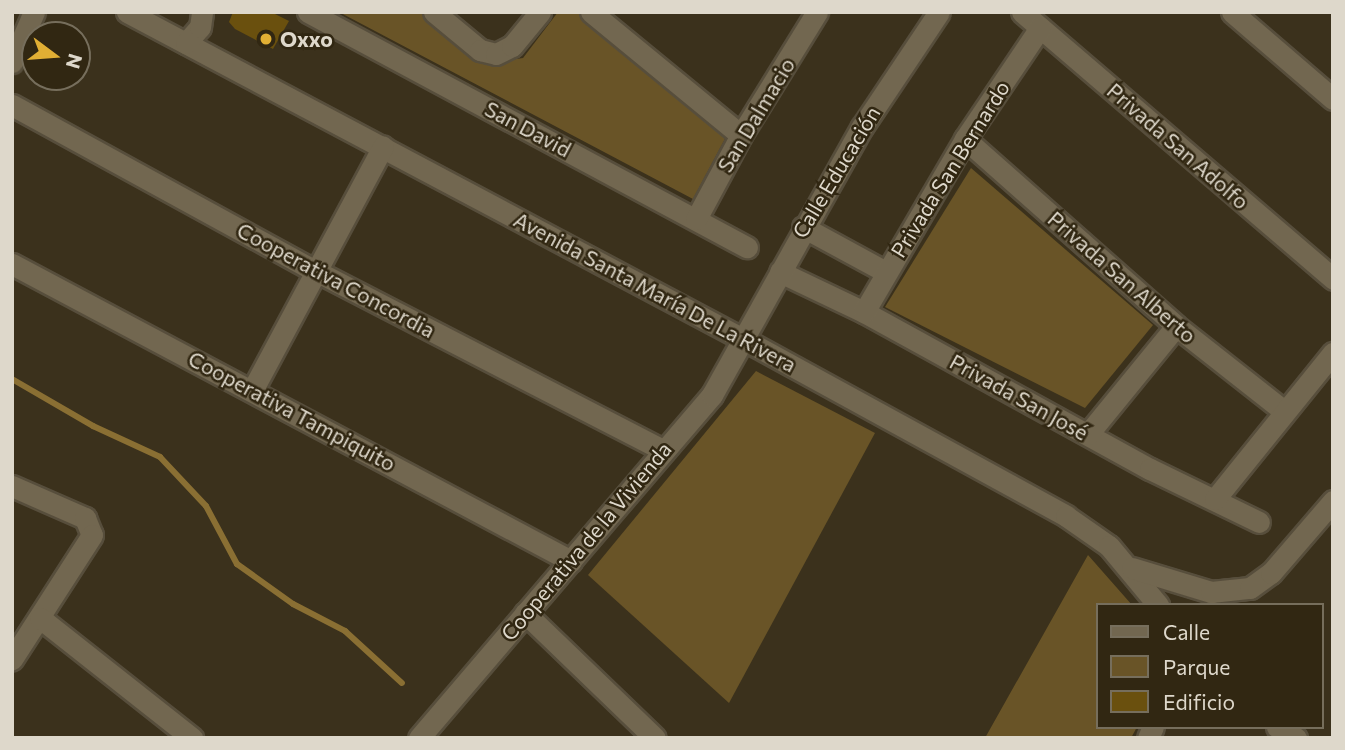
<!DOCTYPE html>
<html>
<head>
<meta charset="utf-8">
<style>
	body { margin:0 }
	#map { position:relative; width:1345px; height:750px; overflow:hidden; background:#3b311c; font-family:Commissioner,sans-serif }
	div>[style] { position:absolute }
	.green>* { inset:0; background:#695427 }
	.stream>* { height:6px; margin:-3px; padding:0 3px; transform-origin:3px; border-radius:3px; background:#8a6f33 }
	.building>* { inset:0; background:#6a500e }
	.roads { filter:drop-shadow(2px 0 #574e3c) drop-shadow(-2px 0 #574e3c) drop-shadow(0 2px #574e3c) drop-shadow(0 -2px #574e3c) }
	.minor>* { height:21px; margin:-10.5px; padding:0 10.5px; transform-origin:10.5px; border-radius:10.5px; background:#726750 }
	.dots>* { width:19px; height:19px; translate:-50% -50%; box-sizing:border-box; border:4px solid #312712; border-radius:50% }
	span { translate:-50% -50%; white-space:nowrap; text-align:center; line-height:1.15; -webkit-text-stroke:5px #312712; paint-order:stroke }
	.poi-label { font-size:21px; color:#ded8cb; font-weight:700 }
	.left { translate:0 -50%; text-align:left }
	.street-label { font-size:21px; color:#ded8cb }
	.frame { position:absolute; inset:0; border:14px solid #ded8cb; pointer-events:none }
	.legend { position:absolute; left:1096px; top:603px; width:228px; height:126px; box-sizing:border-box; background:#312712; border:2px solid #766e5c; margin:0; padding:9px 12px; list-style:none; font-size:21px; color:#ded8cb }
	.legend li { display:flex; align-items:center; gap:14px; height:35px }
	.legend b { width:35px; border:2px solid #766e5c }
	.north { position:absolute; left:21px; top:21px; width:70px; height:70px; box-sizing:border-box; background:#312712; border:2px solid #766e5c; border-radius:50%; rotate:106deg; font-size:19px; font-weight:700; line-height:28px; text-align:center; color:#ded8cb }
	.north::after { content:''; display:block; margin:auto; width:24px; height:32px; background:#e1af34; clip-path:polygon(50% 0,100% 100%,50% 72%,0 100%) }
</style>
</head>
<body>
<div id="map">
	<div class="green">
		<div style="clip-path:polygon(339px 12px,425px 12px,495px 62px,523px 58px,558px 12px,585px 12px,726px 137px,693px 199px)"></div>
		<div style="clip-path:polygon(971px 168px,1153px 325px,1085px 408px,885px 307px)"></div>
		<div style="clip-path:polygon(756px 371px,875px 433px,729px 703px,588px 575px)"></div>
		<div style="clip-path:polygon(1088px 555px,1132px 605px,1098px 605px,1098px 727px,1137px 727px,1131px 738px,985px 738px)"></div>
	</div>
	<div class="stream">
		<div style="left:12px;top:379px;width:94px;rotate:30.1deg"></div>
		<div style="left:93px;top:426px;width:74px;rotate:24.8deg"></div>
		<div style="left:160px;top:457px;width:67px;rotate:46.8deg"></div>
		<div style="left:206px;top:506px;width:66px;rotate:61.9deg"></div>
		<div style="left:237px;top:564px;width:69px;rotate:35.5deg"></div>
		<div style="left:293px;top:604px;width:59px;rotate:27.4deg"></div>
		<div style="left:345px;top:631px;width:77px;rotate:42.4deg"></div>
	</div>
	<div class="building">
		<div style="clip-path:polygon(233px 12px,271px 12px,289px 21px,273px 49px,235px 29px,229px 22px)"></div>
	</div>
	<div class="roads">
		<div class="minor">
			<div style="left:127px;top:12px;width:700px;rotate:27.96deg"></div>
			<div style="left:745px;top:340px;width:366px;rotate:28.7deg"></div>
			<div style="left:1066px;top:516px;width:52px;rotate:34.9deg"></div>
			<div style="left:1109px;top:546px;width:77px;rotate:50.3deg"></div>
			<div style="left:308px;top:12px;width:498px;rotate:28.2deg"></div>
			<div style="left:434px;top:12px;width:60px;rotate:39.6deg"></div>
			<div style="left:480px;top:50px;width:16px;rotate:14deg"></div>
			<div style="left:496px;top:54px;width:18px;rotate:-27deg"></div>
			<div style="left:512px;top:46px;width:44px;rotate:-50.5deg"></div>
			<div style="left:591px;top:12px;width:194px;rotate:39.4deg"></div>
			<div style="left:1022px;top:12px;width:410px;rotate:40.6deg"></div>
			<div style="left:1232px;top:12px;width:133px;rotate:40.7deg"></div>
			<div style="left:186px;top:43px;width:21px;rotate:-49deg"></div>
			<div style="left:200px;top:27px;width:15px;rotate:-82deg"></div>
			<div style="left:12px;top:62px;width:55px;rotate:-66.3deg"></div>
			<div style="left:12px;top:105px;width:344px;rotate:28.7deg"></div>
			<div style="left:314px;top:270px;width:392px;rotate:27.3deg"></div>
			<div style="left:965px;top:139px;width:282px;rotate:41.5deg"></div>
			<div style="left:1176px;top:326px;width:137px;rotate:38.2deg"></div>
			<div style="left:696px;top:219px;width:95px;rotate:-61.8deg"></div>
			<div style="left:741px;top:135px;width:145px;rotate:-58.3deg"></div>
			<div style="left:803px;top:227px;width:94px;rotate:28.5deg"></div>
			<div style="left:12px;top:264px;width:633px;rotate:27.98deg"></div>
			<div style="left:780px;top:272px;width:93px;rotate:25.5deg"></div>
			<div style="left:864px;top:312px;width:326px;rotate:28.8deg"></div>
			<div style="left:1150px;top:469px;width:121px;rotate:25.9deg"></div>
			<div style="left:864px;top:312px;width:200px;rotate:-59.7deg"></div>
			<div style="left:965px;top:139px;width:134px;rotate:-56deg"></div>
			<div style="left:253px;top:389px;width:275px;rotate:-61.8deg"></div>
			<div style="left:1088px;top:434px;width:139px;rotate:-50.8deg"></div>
			<div style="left:12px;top:486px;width:80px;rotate:23.7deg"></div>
			<div style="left:85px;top:518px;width:18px;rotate:68deg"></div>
			<div style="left:92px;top:535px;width:148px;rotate:122.8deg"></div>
			<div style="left:1215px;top:499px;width:188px;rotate:-51.1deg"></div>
			<div style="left:1132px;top:568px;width:83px;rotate:16.9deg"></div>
			<div style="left:1211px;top:592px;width:39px;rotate:-6deg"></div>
			<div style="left:1250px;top:588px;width:26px;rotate:-36deg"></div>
			<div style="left:1271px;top:573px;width:95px;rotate:-49.3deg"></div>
			<div style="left:525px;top:613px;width:180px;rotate:43.9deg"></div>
			<div style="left:40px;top:618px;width:194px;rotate:38.3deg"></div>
			<div style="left:1277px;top:727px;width:22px;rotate:30deg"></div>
			<div style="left:419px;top:738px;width:451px;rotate:-49.5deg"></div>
			<div style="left:712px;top:395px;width:307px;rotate:-60.8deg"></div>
			<div style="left:862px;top:127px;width:138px;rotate:-56.2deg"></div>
			<div style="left:1148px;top:738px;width:12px;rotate:-66deg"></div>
		</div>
	</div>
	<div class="dots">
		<div style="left:266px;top:39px;background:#e1af34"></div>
	</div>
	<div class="poi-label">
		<span class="left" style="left:280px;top:39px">Oxxo</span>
	</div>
	<div class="street-label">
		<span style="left:756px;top:115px;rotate:-59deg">San Dalmacio</span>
		<span style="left:528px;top:129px;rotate:28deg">San David</span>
		<span style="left:1178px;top:146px;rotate:41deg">Privada San Adolfo</span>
		<span style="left:950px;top:169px;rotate:-58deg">Privada San Bernardo</span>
		<span style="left:836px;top:172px;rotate:-59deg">Calle Educación</span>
		<span style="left:1122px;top:277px;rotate:41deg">Privada San Alberto</span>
		<span style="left:336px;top:280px;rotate:28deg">Cooperativa Concordia</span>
		<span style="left:655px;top:292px;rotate:28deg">Avenida Santa María De La Rivera</span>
		<span style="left:1019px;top:397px;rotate:29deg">Privada San José</span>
		<span style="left:292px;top:411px;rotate:28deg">Cooperativa Tampiquito</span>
		<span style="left:586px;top:541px;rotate:-50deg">Cooperativa de la Vivienda</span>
	</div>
	<div class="frame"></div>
	<ul class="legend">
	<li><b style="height:9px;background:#726750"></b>Calle</li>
	<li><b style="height:19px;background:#695427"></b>Parque</li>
	<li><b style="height:19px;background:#6a500e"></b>Edificio</li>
	</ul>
	<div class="north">N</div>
</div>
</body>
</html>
